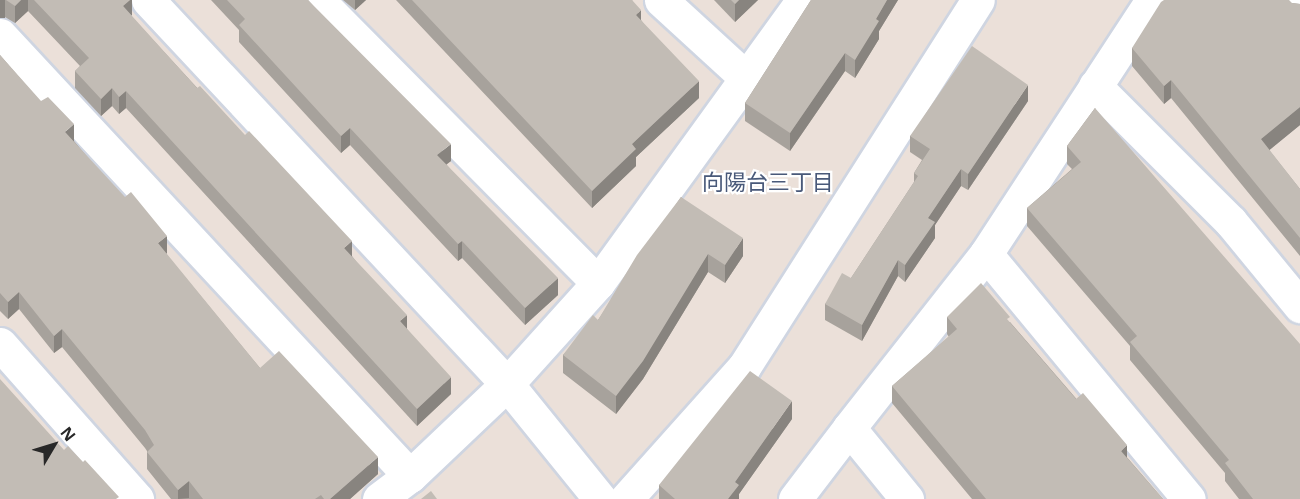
<!DOCTYPE html>
<html>
<head>
<meta charset="utf-8">
<style>
	body { margin:0 }
	#map { position:relative; width:1300px; height:499px; overflow:hidden; background:#ebe0d9; font-family:"Open Sans","Noto Sans JP",sans-serif }
	div>[style] { position:absolute }
	.roads { filter:drop-shadow(2px 0 #cfd5e1) drop-shadow(-2px 0 #cfd5e1) drop-shadow(0 2px #cfd5e1) drop-shadow(0 -2px #cfd5e1) }
	.minor>* { height:33px; margin:-16.5px; padding:0 16.5px; transform-origin:16.5px; border-radius:16.5px; background:#fff }
	.wall>* { inset:0; background:#a7a29c }
	.shaded-wall>* { inset:0; background:#88847f; transform-origin:0 0 }
	.building>* { inset:0; background:#c2bcb5 }
	span { translate:-50% -50%; white-space:nowrap; text-align:center; line-height:1.15; -webkit-text-stroke:4.5px #fff; paint-order:stroke }
	.neighbourhood-label { font-size:22px; color:#495979 }
	.north { position:absolute; left:24px; top:415px; width:60px; height:60px; -webkit-text-stroke:4px #fff; paint-order:stroke; rotate:52deg; font-size:16px; font-weight:700; line-height:24px; text-align:center; color:#282828 }
	.north::after { content:''; display:block; margin:auto; width:21px; height:27px; background:#282828; clip-path:polygon(50% 0,100% 100%,50% 72%,0 100%) }
</style>
</head>
<body>
<div id="map">
	<div class="roads">
		<div class="minor">
			<div style="left:148px;top:0;width:526px;rotate:46.93deg"></div>
			<div style="left:507px;top:384px;width:148px;rotate:51deg"></div>
			<div style="left:318px;top:0;width:398px;rotate:45.3deg"></div>
			<div style="left:661px;top:0;width:114px;rotate:42.5deg"></div>
			<div style="left:1152px;top:0;width:303px;rotate:123.2deg"></div>
			<div style="left:986px;top:254px;width:318px;rotate:50.4deg"></div>
			<div style="left:1297px;top:0;width:5px;rotate:53deg"></div>
			<div style="left:0;top:35px;width:602px;rotate:47.09deg"></div>
			<div style="left:1095px;top:86px;width:192px;rotate:45deg"></div>
			<div style="left:1231px;top:222px;width:109px;rotate:50.6deg"></div>
			<div style="left:0;top:344px;width:207px;rotate:48.5deg"></div>
			<div style="left:849px;top:428px;width:221px;rotate:-51.8deg"></div>
			<div style="left:379px;top:499px;width:39px;rotate:-37deg"></div>
			<div style="left:410px;top:476px;width:134px;rotate:-43.5deg"></div>
			<div style="left:507px;top:384px;width:136px;rotate:-48deg"></div>
			<div style="left:598px;top:283px;width:349px;rotate:-54.1deg"></div>
			<div style="left:626px;top:499px;width:177px;rotate:-48.2deg"></div>
			<div style="left:744px;top:367px;width:435px;rotate:-57.5deg"></div>
			<div style="left:795px;top:499px;width:89px;rotate:-52.7deg"></div>
			<div style="left:849px;top:428px;width:92px;rotate:50.8deg"></div>
		</div>
	</div>
	<div class="wall">
		<div style="clip-path:polygon(0 0,132px 0,131px 16px,352px 256px,407px 329px,451px 394px,417px 426px,126px 108px,119px 114px,112px 106px,101px 116px,75px 88px,75px 71px,80px 66px,28px 11px,15px 23px,5px 17px)"></div>
		<div style="clip-path:polygon(211px 0,308px 0,451px 161px,446px 164px,558px 295px,525px 325px,462px 258px,458px 261px,350px 145px,341px 153px,239px 42px,239px 30px)"></div>
		<div style="clip-path:polygon(343px 0,366px 0,355px 10px)"></div>
		<div style="clip-path:polygon(396px 0,632px 0,641px 20px,699px 98px,636px 157px,636px 166px,592px 208px)"></div>
		<div style="clip-path:polygon(714px 0,758px 0,735px 22px)"></div>
		<div style="clip-path:polygon(811px 0,898px 0,879px 31px,879px 39px,855px 78px,845px 71px,790px 151px,745px 121px,745px 103px)"></div>
		<div style="clip-path:polygon(1292px 3px,1300px 4px,1300px 125px,1269px 150px,1300px 189px,1300px 256px,1171px 98px,1164px 104px,1132px 66px,1132px 48px)"></div>
		<div style="clip-path:polygon(0 55px,74px 141px,167px 253px,166px 254px,260px 368px,378px 474px,350px 499px,171px 499px,147px 469px,147px 451px,145px 448px,62px 347px,54px 353px,19px 309px,8px 319px,0 311px)"></div>
		<div style="clip-path:polygon(1028px 101px,968px 190px,961px 186px,935px 225px,935px 238px,905px 282px,898px 276px,862px 341px,825px 320px,825px 304px,851px 278px,914px 182px,914px 173px,922px 160px,910px 152px,910px 136px)"></div>
		<div style="clip-path:polygon(1095px 108px,1300px 499px,1239px 499px,1225px 481px,1225px 473px,1130px 360px,1130px 346px,1027px 226px,1027px 208px,1072px 169px,1067px 164px,1067px 146px)"></div>
		<div style="clip-path:polygon(681px 197px,743px 256px,725px 283px,708px 272px,643px 379px,616px 414px,563px 373px,563px 355px,598px 320px)"></div>
		<div style="clip-path:polygon(947px 317px,1010px 322px,1163px 499px,972px 499px,892px 403px,892px 386px,949px 337px,947px 334px)"></div>
		<div style="clip-path:polygon(792px 419px,739px 494px,739px 499px,659px 499px,659px 485px)"></div>
	</div>
	<div class="shaded-wall">
		<div style="left:0;top:0;width:5px;height:18px"></div>
		<div style="clip-path:polygon(21px 0,28px 0,28px 11px,15px 23px,15px 6px)"></div>
		<div style="clip-path:polygon(130px 0,132px 0,132px 16px,123px 6px)"></div>
		<div style="clip-path:polygon(355px 0,366px 0,355px 10px)"></div>
		<div style="clip-path:polygon(739px 0,758px 0,735px 22px,735px 4px)"></div>
		<div style="clip-path:polygon(887px 0,898px 0,879px 31px,879px 39px,855px 78px,855px 60px,876px 19px)"></div>
		<div style="clip-path:polygon(641px 10px,641px 27px,636px 15px)"></div>
		<div style="clip-path:polygon(845px 53px,845px 71px,790px 151px,790px 133px)"></div>
		<div style="clip-path:polygon(1171px 80px,1171px 98px,1164px 104px,1164px 86px)"></div>
		<div style="clip-path:polygon(699px 81px,699px 98px,636px 157px,636px 166px,592px 208px,592px 191px,632px 144px)"></div>
		<div style="clip-path:polygon(1028px 85px,1028px 101px,968px 190px,968px 174px)"></div>
		<div style="clip-path:polygon(112px 88px,112px 106px,101px 116px,101px 99px)"></div>
		<div style="clip-path:polygon(126px 91px,126px 108px,119px 114px,119px 97px)"></div>
		<div style="clip-path:polygon(1300px 107px,1300px 125px,1261px 157px,1261px 139px)"></div>
		<div style="clip-path:polygon(74px 124px,74px 142px,65px 132px)"></div>
		<div style="clip-path:polygon(350px 128px,350px 145px,341px 153px,341px 136px)"></div>
		<div style="clip-path:polygon(451px 144px,451px 161px,437px 172px,437px 155px)"></div>
		<div style="clip-path:polygon(961px 169px,961px 186px,935px 225px,935px 238px,905px 282px,905px 265px,928px 218px)"></div>
		<div style="clip-path:polygon(167px 236px,167px 253px,158px 261px,158px 243px)"></div>
		<div style="clip-path:polygon(743px 238px,743px 256px,725px 283px,725px 265px)"></div>
		<div style="clip-path:polygon(352px 241px,352px 259px,344px 248px)"></div>
		<div style="clip-path:polygon(462px 241px,462px 258px,458px 261px,458px 244px)"></div>
		<div style="clip-path:polygon(708px 254px,708px 272px,643px 379px,616px 414px,616px 396px)"></div>
		<div style="clip-path:polygon(898px 260px,898px 276px,862px 341px,862px 325px)"></div>
		<div style="clip-path:polygon(558px 278px,558px 295px,525px 325px,525px 308px)"></div>
		<div style="clip-path:polygon(19px 292px,19px 309px,8px 319px,8px 302px)"></div>
		<div style="clip-path:polygon(407px 315px,407px 332px,400px 321px)"></div>
		<div style="clip-path:polygon(62px 329px,62px 347px,54px 353px,54px 336px)"></div>
		<div style="clip-path:polygon(451px 377px,451px 394px,417px 426px,417px 409px)"></div>
		<div style="clip-path:polygon(792px 401px,792px 419px,739px 494px,739px 499px,728px 499px,735px 482px)"></div>
		<div style="clip-path:polygon(1127px 445px,1127px 463px,1121px 451px)"></div>
		<div style="clip-path:polygon(378px 457px,378px 474px,350px 499px,330px 499px)"></div>
		<div style="clip-path:polygon(189px 481px,189px 498px,178px 499px,178px 490px)"></div>
	</div>
	<div class="building">
		<div style="clip-path:polygon(6px 0,21px 0,15px 6px)"></div>
		<div style="clip-path:polygon(34px 0,130px 0,123px 6px,197px 88px,200px 86px,245px 135px,249px 131px,352px 241px,344px 248px,407px 315px,400px 321px,451px 377px,417px 409px,126px 91px,119px 97px,112px 88px,101px 99px,75px 71px,89px 58px)"></div>
		<div style="clip-path:polygon(227px 0,308px 0,451px 144px,437px 155px,558px 278px,525px 308px,462px 241px,458px 244px,350px 128px,341px 136px,239px 25px,245px 19px)"></div>
		<div style="clip-path:polygon(412px 0,632px 0,641px 10px,636px 15px,699px 81px,632px 144px,636px 149px,592px 191px)"></div>
		<div style="clip-path:polygon(731px 0,739px 0,735px 4px)"></div>
		<div style="clip-path:polygon(811px 0,887px 0,876px 19px,879px 21px,855px 60px,845px 53px,790px 133px,745px 103px)"></div>
		<div style="clip-path:polygon(1164px 0,1289px 0,1292px 3px,1300px 4px,1300px 107px,1261px 139px,1300px 189px,1300px 238px,1171px 80px,1164px 86px,1132px 48px,1161px 2px)"></div>
		<div style="clip-path:polygon(972px 46px,1028px 85px,968px 174px,961px 169px,928px 218px,935px 222px,905px 265px,898px 260px,862px 325px,825px 304px,842px 273px,851px 278px,918px 176px,914px 173px,930px 149px,910px 136px)"></div>
		<div style="clip-path:polygon(0 55px,41px 101px,48px 97px,74px 124px,65px 132px,125px 197px,131px 192px,167px 236px,158px 243px,260px 368px,279px 351px,378px 457px,330px 499px,324px 499px,321px 495px,315px 499px,203px 499px,189px 481px,178px 490px,147px 452px,154px 445px,145px 430px,62px 329px,54px 336px,19px 292px,8px 302px,0 293px)"></div>
		<div style="clip-path:polygon(1095px 108px,1300px 344px,1300px 499px,1253px 499px,1225px 463px,1229px 460px,1130px 342px,1137px 336px,1027px 208px,1081px 162px,1067px 146px)"></div>
		<div style="clip-path:polygon(681px 197px,743px 238px,725px 265px,708px 254px,643px 361px,616px 396px,563px 355px,593px 315px,598px 320px,637px 255px)"></div>
		<div style="clip-path:polygon(981px 283px,1010px 317px,1007px 319px,1076px 399px,1083px 393px,1127px 445px,1121px 451px,1163px 499px,986px 499px,892px 386px,957px 329px,947px 317px)"></div>
		<div style="clip-path:polygon(750px 371px,792px 401px,735px 482px,739px 485px,728px 499px,675px 499px,659px 485px)"></div>
		<div style="clip-path:polygon(0 379px,64px 450px,68px 446px,83px 462px,85px 460px,119px 497px,116px 499px,0 499px)"></div>
		<div style="clip-path:polygon(431px 491px,437px 499px,421px 499px)"></div>
	</div>
	<div class="neighbourhood-label">
		<span style="left:768px;top:182px">向陽台三丁目</span>
	</div>
	<div class="north">N</div>
</div>
</body>
</html>
